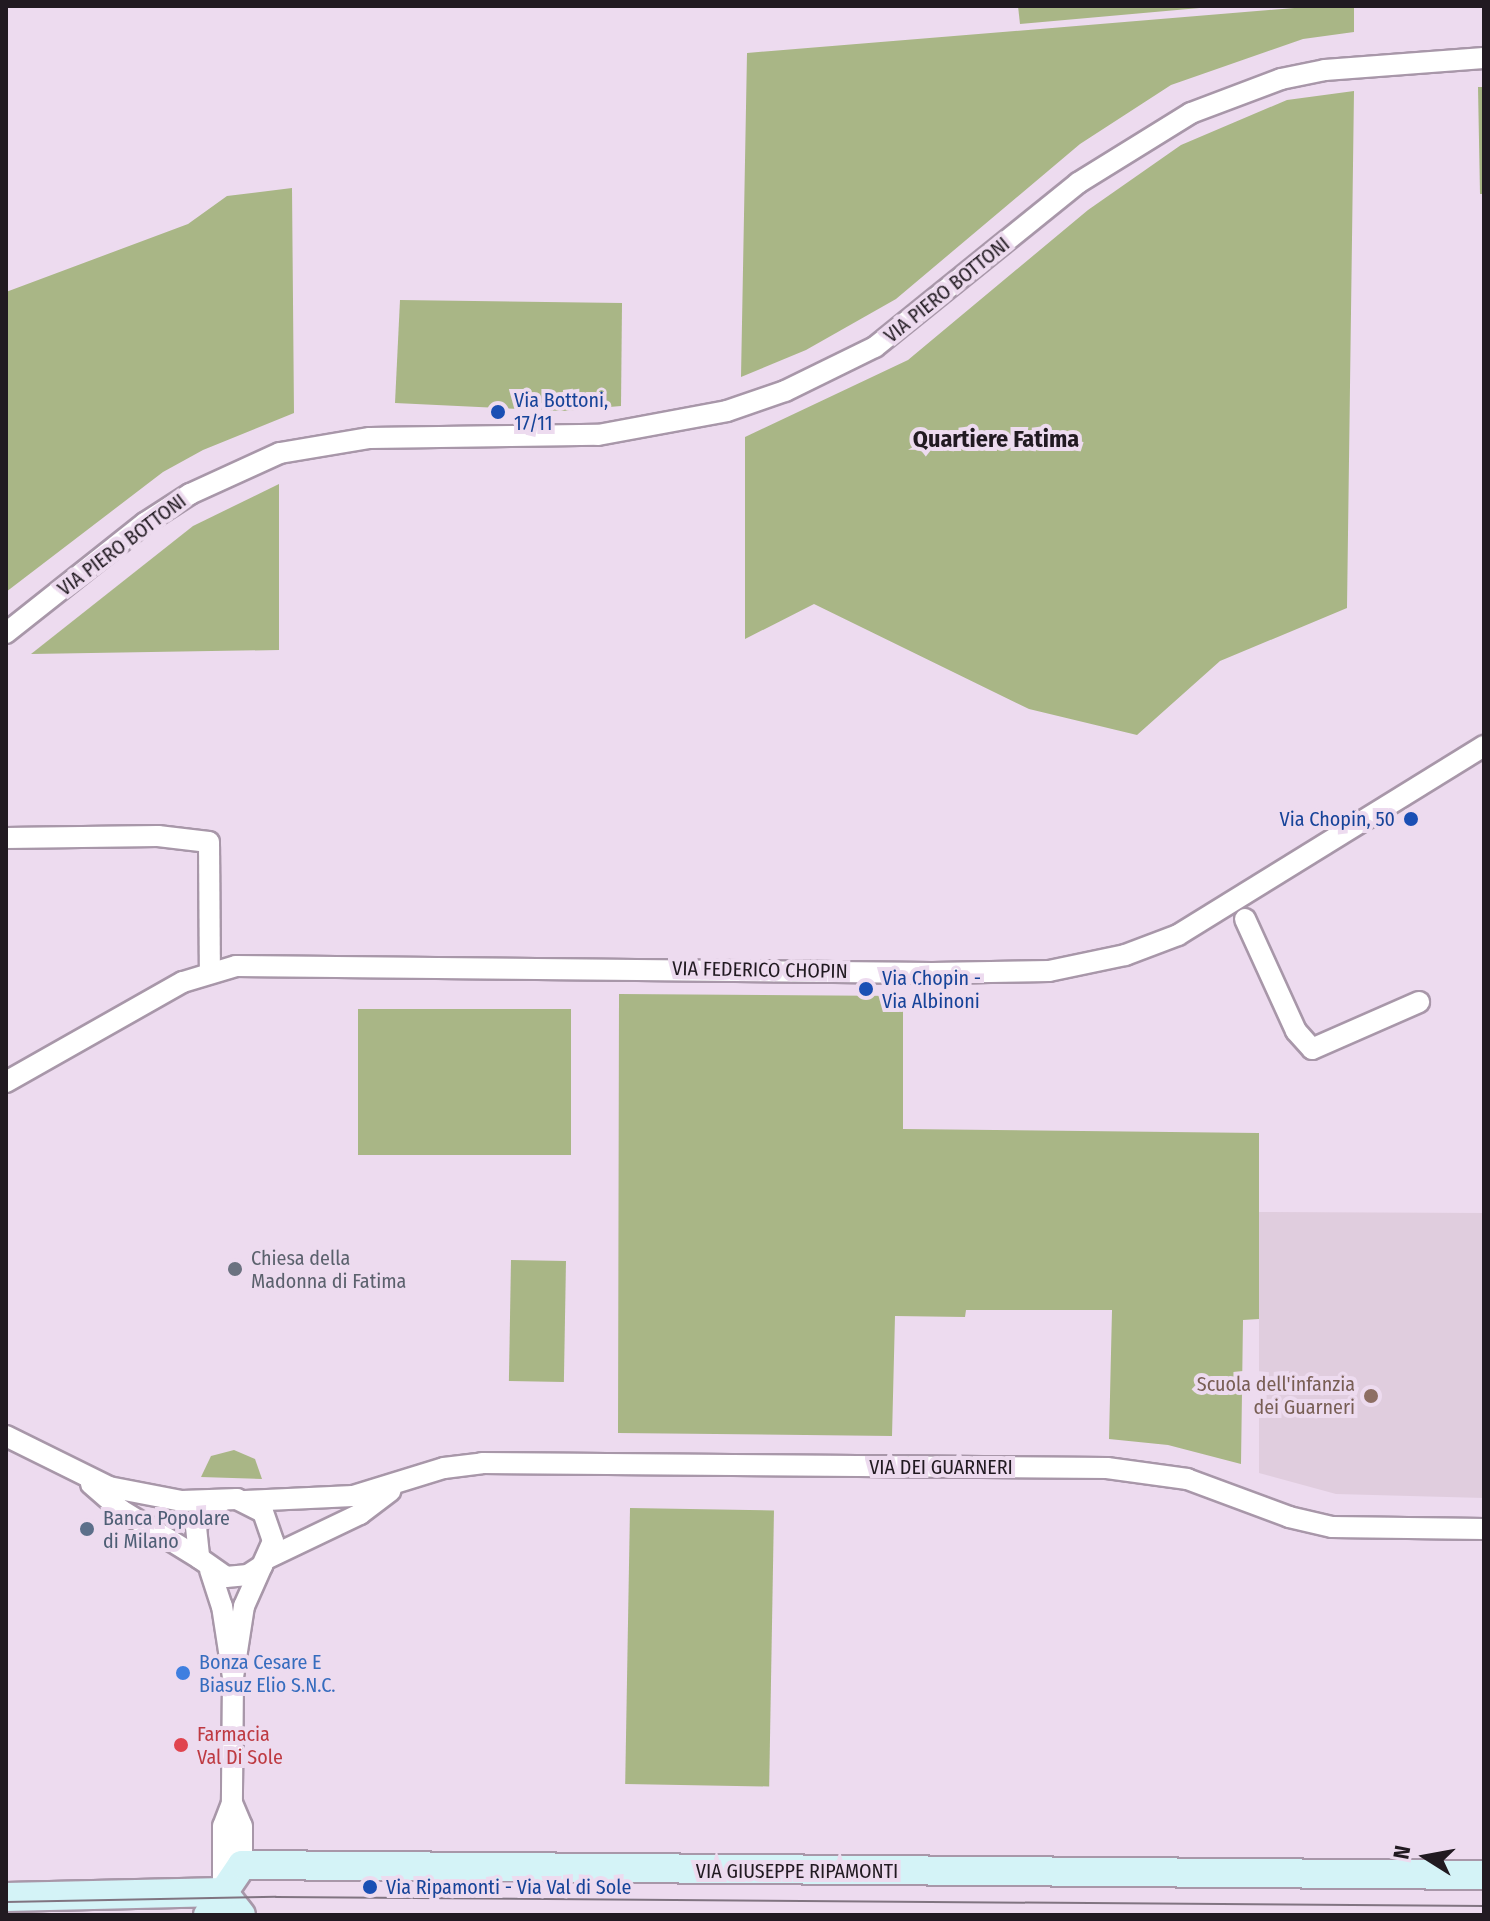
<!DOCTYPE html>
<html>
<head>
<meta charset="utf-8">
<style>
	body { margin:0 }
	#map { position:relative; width:1490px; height:1921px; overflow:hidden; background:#eddbef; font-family:"Fira Sans Condensed",sans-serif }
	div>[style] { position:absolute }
	.education>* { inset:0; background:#e0cdde }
	.green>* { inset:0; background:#a9b686; transform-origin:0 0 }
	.roads { filter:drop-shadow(2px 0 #a897a9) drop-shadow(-2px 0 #a897a9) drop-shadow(0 2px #a897a9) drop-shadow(0 -2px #a897a9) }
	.street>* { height:20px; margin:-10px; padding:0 10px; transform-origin:10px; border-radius:10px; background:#fff }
	.secondary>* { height:28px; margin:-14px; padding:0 14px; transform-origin:14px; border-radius:14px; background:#d4f3f7 }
	.tram>* { height:2px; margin:-1px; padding:0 1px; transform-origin:1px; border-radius:1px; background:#807481 }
	.dots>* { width:22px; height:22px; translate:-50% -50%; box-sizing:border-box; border:4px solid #eddbef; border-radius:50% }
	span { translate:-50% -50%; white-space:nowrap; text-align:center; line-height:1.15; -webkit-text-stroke:8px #eddbef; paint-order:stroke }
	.street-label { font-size:20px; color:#211a21 }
	.transit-label { font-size:20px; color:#164399 }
	.left { translate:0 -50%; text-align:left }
	.right { translate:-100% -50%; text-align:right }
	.worship-label { font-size:20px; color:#5b616d }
	.education-label { font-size:20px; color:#785e54 }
	.service-label { font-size:20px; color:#4e5e75 }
	.shop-label { font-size:20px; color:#366cbe }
	.health-label { font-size:20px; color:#be3a42 }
	.quarter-label { font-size:24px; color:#211a21; font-weight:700 }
	.frame { position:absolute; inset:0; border:8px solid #211a21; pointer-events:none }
	.north { position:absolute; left:1386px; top:1817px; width:80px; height:80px; -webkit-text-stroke:6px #eddbef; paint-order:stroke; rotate:281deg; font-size:22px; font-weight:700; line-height:32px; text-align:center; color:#211a21 }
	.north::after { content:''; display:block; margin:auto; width:28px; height:36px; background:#211a21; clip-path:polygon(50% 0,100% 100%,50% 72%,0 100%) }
</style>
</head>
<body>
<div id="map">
	<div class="education">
		<div style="clip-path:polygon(1259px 1212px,1484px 1213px,1484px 1498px,1336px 1494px,1259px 1473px)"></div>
	</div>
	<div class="green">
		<div style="clip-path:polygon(1018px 6px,1222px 6px,1020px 24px)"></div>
		<div style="clip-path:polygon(1319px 6px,1354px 6px,1354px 32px,1303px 39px,1171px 85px,1080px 144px,896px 299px,806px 350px,741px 377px,747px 53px)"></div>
		<div style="clip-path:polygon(1478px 87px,1484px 87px,1484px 194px,1480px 194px)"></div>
		<div style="clip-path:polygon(1354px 91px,1347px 608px,1220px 661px,1137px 735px,1029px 709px,814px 604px,745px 639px,745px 437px,908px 360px,1088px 210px,1181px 145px,1287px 100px)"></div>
		<div style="clip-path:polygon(292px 188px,294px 413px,203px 450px,163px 472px,6px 592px,6px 292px,188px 224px,227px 196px)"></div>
		<div style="clip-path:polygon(400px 300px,622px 303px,621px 406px,563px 411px,395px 403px)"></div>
		<div style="clip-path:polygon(279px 484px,279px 650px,31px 654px,193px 526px)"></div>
		<div style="clip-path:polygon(619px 994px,903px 996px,903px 1129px,1259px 1133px,1259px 1319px,1243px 1320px,1241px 1464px,1168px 1445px,1109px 1439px,1112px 1310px,966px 1310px,965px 1317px,895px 1316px,892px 1436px,618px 1433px)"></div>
		<div style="left:358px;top:1009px;width:213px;height:146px"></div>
		<div style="left:511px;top:1260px;width:55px;height:121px;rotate:1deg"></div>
		<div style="clip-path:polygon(234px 1450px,255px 1459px,262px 1479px,201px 1477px,211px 1456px)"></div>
		<div style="left:630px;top:1508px;width:144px;height:276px;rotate:1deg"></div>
	</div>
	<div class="roads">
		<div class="street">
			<div style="left:6px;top:633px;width:177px;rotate:-38.4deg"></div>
			<div style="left:145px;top:523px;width:54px;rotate:-32.8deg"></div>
			<div style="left:190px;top:494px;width:99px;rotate:-24.5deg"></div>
			<div style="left:280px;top:453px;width:91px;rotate:-9.5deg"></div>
			<div style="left:370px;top:438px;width:228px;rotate:-0.8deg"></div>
			<div style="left:598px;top:435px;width:131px;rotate:-10.5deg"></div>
			<div style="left:727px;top:411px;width:61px;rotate:-19deg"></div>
			<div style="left:785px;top:391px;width:100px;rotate:-26.1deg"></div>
			<div style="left:875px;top:347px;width:261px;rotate:-38.9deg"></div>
			<div style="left:1078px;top:183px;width:133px;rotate:-31.8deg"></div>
			<div style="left:1191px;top:113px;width:96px;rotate:-20.7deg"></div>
			<div style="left:1281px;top:79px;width:45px;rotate:-11.6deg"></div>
			<div style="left:1325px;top:70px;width:159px;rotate:-4.3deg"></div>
			<div style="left:6px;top:838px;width:152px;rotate:-0.8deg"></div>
			<div style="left:158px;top:836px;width:51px;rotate:6.7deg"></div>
			<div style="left:209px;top:842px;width:128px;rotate:89.6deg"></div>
			<div style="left:1245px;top:919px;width:123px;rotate:65.5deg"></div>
			<div style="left:1296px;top:1031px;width:24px;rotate:48deg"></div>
			<div style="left:1312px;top:1049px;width:117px;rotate:-23.7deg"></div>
			<div style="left:6px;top:1082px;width:203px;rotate:-29.5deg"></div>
			<div style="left:183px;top:982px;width:55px;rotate:-16.8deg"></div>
			<div style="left:236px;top:966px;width:696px;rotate:0.58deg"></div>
			<div style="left:932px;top:973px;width:117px;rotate:-1deg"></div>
			<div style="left:1049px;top:971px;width:78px;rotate:-11.9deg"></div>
			<div style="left:1125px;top:955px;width:57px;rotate:-20.7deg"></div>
			<div style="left:1178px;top:935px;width:360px;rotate:-31.7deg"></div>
			<div style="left:6px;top:1436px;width:115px;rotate:26.3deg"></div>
			<div style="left:109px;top:1487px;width:74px;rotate:10.9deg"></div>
			<div style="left:182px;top:1501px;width:55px;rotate:-2.1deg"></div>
			<div style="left:237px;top:1499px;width:29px;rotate:27deg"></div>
			<div style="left:263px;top:1512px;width:31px;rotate:71deg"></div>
			<div style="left:273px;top:1541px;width:71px;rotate:114deg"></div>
			<div style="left:244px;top:1606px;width:72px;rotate:98.8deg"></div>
			<div style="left:91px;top:1484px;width:40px;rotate:41deg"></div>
			<div style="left:121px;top:1510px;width:92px;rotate:31.6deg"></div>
			<div style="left:222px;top:1501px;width:20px;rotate:150deg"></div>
			<div style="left:205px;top:1511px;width:18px;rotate:119deg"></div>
			<div style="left:196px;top:1527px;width:31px;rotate:84deg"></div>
			<div style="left:199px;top:1558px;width:33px;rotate:35deg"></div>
			<div style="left:226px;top:1577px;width:22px;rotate:-5deg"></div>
			<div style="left:248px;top:1575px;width:17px;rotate:-33deg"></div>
			<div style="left:245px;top:1501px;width:108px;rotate:-2.7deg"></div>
			<div style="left:353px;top:1496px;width:95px;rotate:-17.1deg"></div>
			<div style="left:444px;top:1468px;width:38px;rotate:-7deg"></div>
			<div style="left:482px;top:1463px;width:625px;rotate:0.46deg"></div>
			<div style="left:1107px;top:1468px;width:81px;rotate:7.8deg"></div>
			<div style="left:1187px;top:1479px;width:109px;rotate:20.4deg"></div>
			<div style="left:1289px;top:1517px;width:44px;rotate:13.1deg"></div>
			<div style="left:1332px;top:1527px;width:152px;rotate:0.8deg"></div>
			<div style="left:268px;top:1558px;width:102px;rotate:-25.6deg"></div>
			<div style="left:360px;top:1514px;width:38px;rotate:-37deg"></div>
			<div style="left:210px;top:1570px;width:38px;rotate:72deg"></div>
			<div style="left:222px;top:1606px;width:72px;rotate:81.2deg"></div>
			<div style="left:233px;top:1677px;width:126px;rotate:90.5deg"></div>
			<div style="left:232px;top:1803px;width:25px;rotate:111deg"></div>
			<div style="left:223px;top:1826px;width:66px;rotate:90deg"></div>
			<div style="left:232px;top:1803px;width:25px;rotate:67deg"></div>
			<div style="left:242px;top:1826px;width:39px;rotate:90deg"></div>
		</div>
		<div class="secondary">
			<div style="left:223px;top:1892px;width:29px;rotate:52deg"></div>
			<div style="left:6px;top:1897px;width:217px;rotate:-1.3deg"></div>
			<div style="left:208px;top:1915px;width:60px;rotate:-55.8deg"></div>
			<div style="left:242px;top:1865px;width:1242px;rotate:0.46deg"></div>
		</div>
	</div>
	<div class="tram">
		<div style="left:6px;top:1902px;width:270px;rotate:-1.1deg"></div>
		<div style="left:276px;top:1897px;width:1208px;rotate:0.43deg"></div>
	</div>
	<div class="dots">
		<div style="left:498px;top:412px;background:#1a4fb4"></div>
		<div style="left:1411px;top:819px;background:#1a4fb4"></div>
		<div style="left:866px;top:989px;background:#1a4fb4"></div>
		<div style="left:235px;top:1269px;background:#6b7280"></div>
		<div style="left:1371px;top:1396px;background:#8d6e63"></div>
		<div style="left:87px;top:1529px;background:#5c6f8a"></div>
		<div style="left:183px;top:1673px;background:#3f7fe0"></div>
		<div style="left:181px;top:1745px;background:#e0444e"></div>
		<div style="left:370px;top:1887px;background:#1a4fb4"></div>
	</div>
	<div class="street-label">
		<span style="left:947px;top:290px;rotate:-39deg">VIA PIERO BOTTONI</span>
		<span style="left:122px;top:545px;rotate:-37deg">VIA PIERO BOTTONI</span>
		<span style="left:760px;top:970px;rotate:1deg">VIA FEDERICO CHOPIN</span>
		<span style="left:941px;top:1467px">VIA DEI GUARNERI</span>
		<span style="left:797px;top:1871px">VIA GIUSEPPE RIPAMONTI</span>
	</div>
	<div class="transit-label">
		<span class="left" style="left:514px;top:412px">Via Bottoni,<br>17/11</span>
		<span class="right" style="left:1395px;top:819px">Via Chopin, 50</span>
		<span class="left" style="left:882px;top:990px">Via Chopin -<br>Via Albinoni</span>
		<span class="left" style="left:386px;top:1887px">Via Ripamonti - Via Val di Sole</span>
	</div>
	<div class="worship-label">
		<span class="left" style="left:251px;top:1270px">Chiesa della<br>Madonna di Fatima</span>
	</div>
	<div class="education-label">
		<span class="right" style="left:1355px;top:1396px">Scuola dell'infanzia<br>dei Guarneri</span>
	</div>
	<div class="service-label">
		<span class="left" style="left:103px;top:1530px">Banca Popolare<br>di Milano</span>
	</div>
	<div class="shop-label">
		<span class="left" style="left:199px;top:1674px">Bonza Cesare E<br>Biasuz Elio S.N.C.</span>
	</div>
	<div class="health-label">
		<span class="left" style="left:197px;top:1746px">Farmacia<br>Val Di Sole</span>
	</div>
	<div class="quarter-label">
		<span style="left:996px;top:440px">Quartiere Fatima</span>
	</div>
	<div class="frame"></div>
	<div class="north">N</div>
</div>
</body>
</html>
